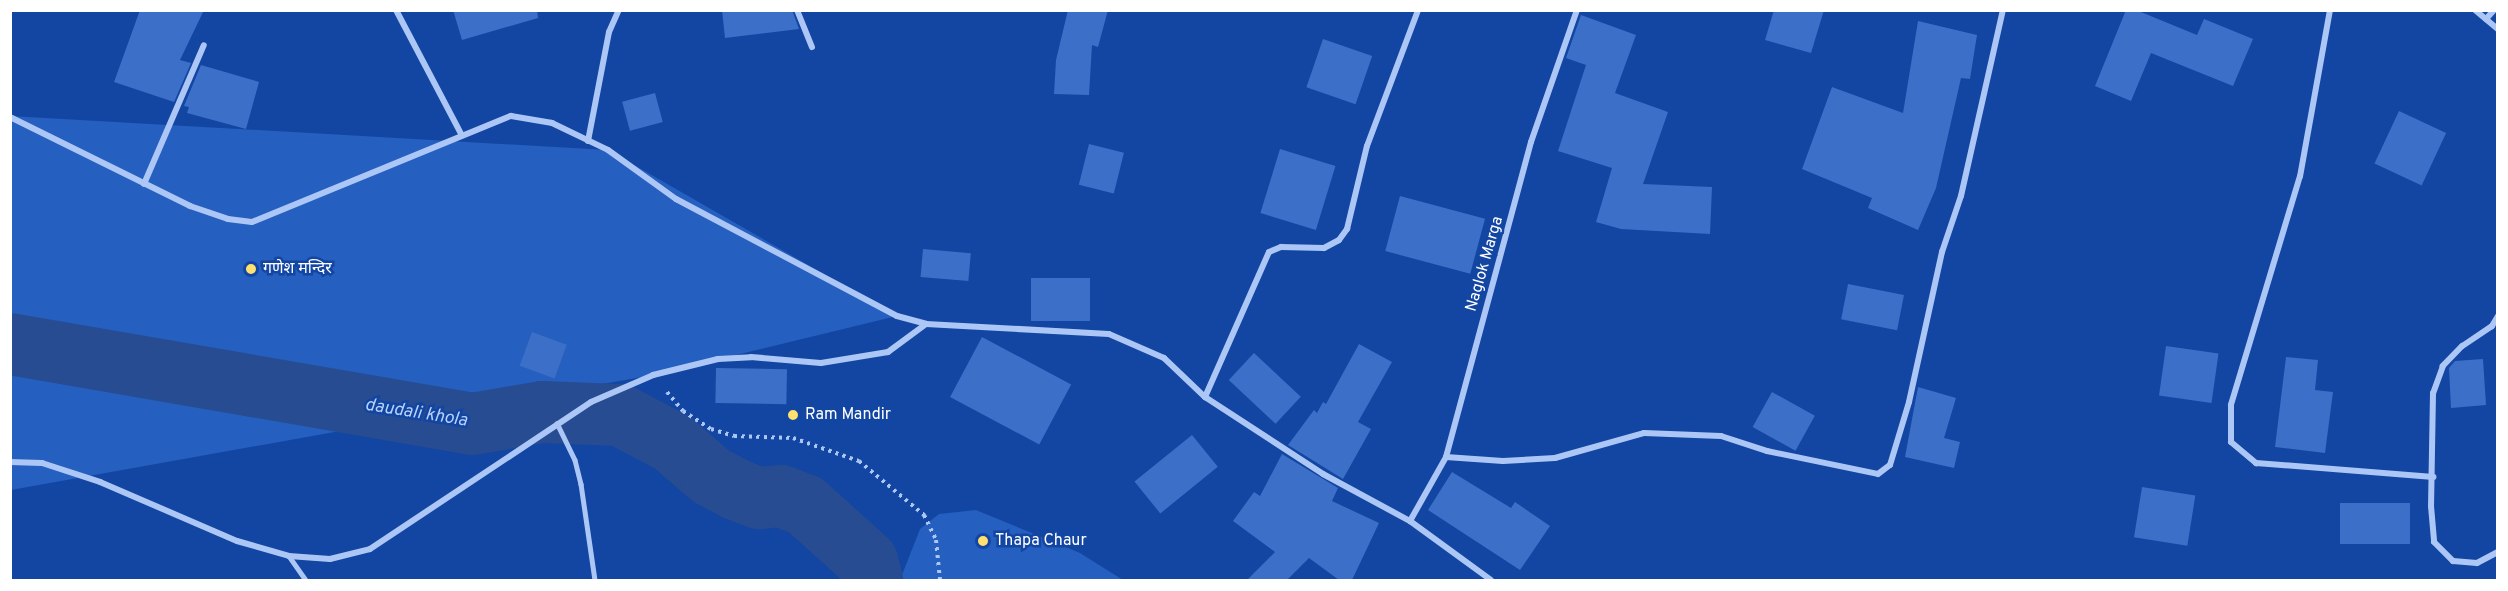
<!DOCTYPE html>
<html>
<head>
<meta charset="utf-8">
<style>
	body { margin:0 }
	#map { position:relative; width:2508px; height:591px; overflow:hidden; background:#1246a2; font-family:Overpass,"Noto Sans Devanagari",sans-serif }
	div>[style] { position:absolute }
	.green>* { inset:0; background:#255fc0 }
	.river>* { height:62px; margin:-31px; padding:0 31px; transform-origin:31px; border-radius:31px; background:#274c92 }
	.building>* { inset:0; background:#3c6fc8; transform-origin:0 0 }
	.path>* { height:4px; margin-top:-2px; transform-origin:0; background:repeating-linear-gradient(90deg,#acc7f5 0 3px,transparent 0 7.5px) }
	.service>* { height:4.5px; margin:-2.25px; padding:0 2.25px; transform-origin:2.25px; border-radius:2.25px; background:#acc7f5 }
	.minor>* { height:6px; margin:-3px; padding:0 3px; transform-origin:3px; border-radius:3px; background:#acc7f5 }
	.dots>* { width:16px; height:16px; translate:-50% -50%; box-sizing:border-box; border:3px solid #1246a2; border-radius:50% }
	span { translate:-50% -50%; white-space:nowrap; text-align:center; line-height:1.15; -webkit-text-stroke:5px #1246a2; paint-order:stroke }
	.street-label { font-size:16px; color:#fff }
	.poi-label { font-size:16px; color:#fff }
	.left { translate:0 -50%; text-align:left }
	.water-label { font-size:18px; color:#b9d2fb; font-style:italic }
	.frame { position:absolute; inset:0; border:12px solid #fff; pointer-events:none }
</style>
</head>
<body>
<div id="map">
	<div class="green">
		<div style="clip-path:polygon(10px 116px,608px 150px,897px 316px,653px 375px,11px 490px)"></div>
		<div style="clip-path:polygon(976px 510px,1080px 553px,1123px 580px,900px 580px,920px 529px,939px 514px)"></div>
	</div>
	<div class="river">
		<div style="left:10px;top:344px;width:469px;rotate:9.8deg"></div>
		<div style="left:472px;top:424px;width:71px;rotate:-9.7deg"></div>
		<div style="left:542px;top:412px;width:78px;rotate:2.2deg"></div>
		<div style="left:620px;top:415px;width:60px;rotate:27.8deg"></div>
		<div style="left:673px;top:443px;width:50px;rotate:41deg"></div>
		<div style="left:711px;top:476px;width:27px;rotate:28deg"></div>
		<div style="left:735px;top:489px;width:26px;rotate:21deg"></div>
		<div style="left:759px;top:498px;width:22px;rotate:-5deg"></div>
		<div style="left:781px;top:496px;width:26px;rotate:21deg"></div>
		<div style="left:805px;top:505px;width:84px;rotate:42.1deg"></div>
		<div style="left:867px;top:561px;width:20px;rotate:75deg"></div>
	</div>
	<div class="building">
		<div style="clip-path:polygon(140px 10px,204px 10px,180px 60px,191px 63px,174px 102px,114px 82px)"></div>
		<div style="clip-path:polygon(453px 10px,537px 10px,538px 18px,462px 40px)"></div>
		<div style="clip-path:polygon(722px 10px,792px 10px,799px 29px,725px 38px)"></div>
		<div style="clip-path:polygon(1068px 10px,1108px 10px,1098px 47px,1092px 45px,1089px 95px,1054px 94px,1056px 60px)"></div>
		<div style="clip-path:polygon(1774px 10px,1824px 10px,1811px 53px,1765px 40px)"></div>
		<div style="clip-path:polygon(2126px 10px,2136px 10px,2197px 35px,2204px 19px,2253px 39px,2233px 86px,2151px 53px,2131px 101px,2095px 86px)"></div>
		<div style="clip-path:polygon(1581px 15px,1636px 35px,1615px 93px,1668px 112px,1643px 184px,1712px 187px,1710px 234px,1621px 229px,1596px 222px,1612px 168px,1558px 151px,1586px 65px,1566px 58px)"></div>
		<div style="clip-path:polygon(1918px 21px,1977px 35px,1970px 79px,1961px 78px,1936px 188px,1918px 230px,1868px 208px,1872px 198px,1802px 169px,1832px 87px,1903px 113px)"></div>
		<div style="left:1323px;top:39px;width:52px;height:51px;rotate:19deg"></div>
		<div style="clip-path:polygon(201px 65px,259px 82px,246px 129px,187px 113px,189px 107px,184px 106px)"></div>
		<div style="left:655px;top:93px;width:30px;height:34px;rotate:75deg"></div>
		<div style="left:2399px;top:111px;width:52px;height:58px;rotate:25deg"></div>
		<div style="left:1089px;top:144px;width:36px;height:42px;rotate:14deg"></div>
		<div style="left:1280px;top:149px;width:58px;height:67px;rotate:17deg"></div>
		<div style="left:1400px;top:196px;width:88px;height:57px;rotate:15deg"></div>
		<div style="left:923px;top:249px;width:48px;height:28px;rotate:5deg"></div>
		<div style="left:1031px;top:278px;width:59px;height:43px"></div>
		<div style="left:1848px;top:284px;width:57px;height:36px;rotate:11deg"></div>
		<div style="left:532px;top:332px;width:37px;height:36px;rotate:20deg"></div>
		<div style="left:982px;top:337px;width:101px;height:68px;rotate:28deg"></div>
		<div style="clip-path:polygon(1359px 344px,1392px 362px,1358px 422px,1371px 429px,1343px 479px,1288px 445px,1314px 410px,1317px 413px,1323px 402px,1326px 404px)"></div>
		<div style="left:2166px;top:346px;width:53px;height:50px;rotate:8deg"></div>
		<div style="left:1254px;top:353px;width:64px;height:37px;rotate:43deg"></div>
		<div style="clip-path:polygon(2286px 357px,2318px 360px,2315px 390px,2333px 392px,2325px 453px,2275px 447px)"></div>
		<div style="clip-path:polygon(2483px 359px,2486px 405px,2451px 408px,2449px 368px,2455px 361px)"></div>
		<div style="left:716px;top:368px;width:71px;height:35px;rotate:1deg"></div>
		<div style="clip-path:polygon(1918px 387px,1956px 398px,1944px 438px,1960px 442px,1954px 468px,1905px 457px)"></div>
		<div style="left:1772px;top:392px;width:49px;height:40px;rotate:29deg"></div>
		<div style="left:1192px;top:435px;width:41px;height:74px;rotate:51deg"></div>
		<div style="clip-path:polygon(1282px 454px,1338px 488px,1332px 501px,1379px 523px,1352px 580px,1339px 580px,1309px 558px,1287px 580px,1247px 580px,1275px 552px,1233px 521px,1254px 492px,1260px 496px)"></div>
		<div style="clip-path:polygon(1452px 472px,1511px 508px,1515px 502px,1550px 526px,1520px 570px,1428px 510px)"></div>
		<div style="left:2142px;top:487px;width:54px;height:51px;rotate:9deg"></div>
		<div style="left:2340px;top:503px;width:70px;height:41px"></div>
	</div>
	<div class="path">
		<div style="left:667px;top:392px;width:25px;rotate:50deg"></div>
		<div style="left:683px;top:411px;width:33px;rotate:33deg"></div>
		<div style="left:711px;top:429px;width:24px;rotate:17deg"></div>
		<div style="left:734px;top:436px;width:59px;rotate:1.9deg"></div>
		<div style="left:793px;top:438px;width:70px;rotate:19.2deg"></div>
		<div style="left:859px;top:461px;width:85px;rotate:39.7deg"></div>
		<div style="left:924px;top:515px;width:28px;rotate:64deg"></div>
		<div style="left:936px;top:540px;width:40px;rotate:84.3deg"></div>
	</div>
	<div class="service">
		<div style="left:557px;top:423px;width:41px;rotate:64.1deg"></div>
		<div style="left:575px;top:460px;width:25px;rotate:76deg"></div>
		<div style="left:581px;top:484px;width:97px;rotate:81.7deg"></div>
		<div style="left:289px;top:556px;width:29px;rotate:55deg"></div>
	</div>
	<div class="minor">
		<div style="left:396px;top:10px;width:140px;rotate:62.3deg"></div>
		<div style="left:797px;top:10px;width:40px;rotate:68deg"></div>
		<div style="left:2330px;top:10px;width:169px;rotate:100.2deg"></div>
		<div style="left:2300px;top:176px;width:239px;rotate:106.8deg"></div>
		<div style="left:2231px;top:405px;width:37px;rotate:90deg"></div>
		<div style="left:2231px;top:442px;width:33px;rotate:40deg"></div>
		<div style="left:2256px;top:463px;width:178px;rotate:4.5deg"></div>
		<div style="left:2475px;top:10px;width:30px;rotate:40deg"></div>
		<div style="left:2486px;top:19px;width:12px;rotate:-48deg"></div>
		<div style="left:10px;top:117px;width:201px;rotate:26.3deg"></div>
		<div style="left:190px;top:206px;width:40px;rotate:18.9deg"></div>
		<div style="left:228px;top:219px;width:24px;rotate:7deg"></div>
		<div style="left:252px;top:222px;width:280px;rotate:-22.3deg"></div>
		<div style="left:511px;top:116px;width:42px;rotate:9.7deg"></div>
		<div style="left:552px;top:123px;width:62px;rotate:25.7deg"></div>
		<div style="left:608px;top:150px;width:84px;rotate:35.8deg"></div>
		<div style="left:676px;top:199px;width:250px;rotate:27.9deg"></div>
		<div style="left:897px;top:316px;width:30px;rotate:15deg"></div>
		<div style="left:926px;top:324px;width:183px;rotate:3.1deg"></div>
		<div style="left:1109px;top:334px;width:60px;rotate:23.6deg"></div>
		<div style="left:1164px;top:358px;width:57px;rotate:43.6deg"></div>
		<div style="left:1205px;top:397px;width:141px;rotate:33.1deg"></div>
		<div style="left:1323px;top:474px;width:99px;rotate:28.4deg"></div>
		<div style="left:1410px;top:521px;width:100px;rotate:36.1deg"></div>
		<div style="left:588px;top:141px;width:111px;rotate:-79.1deg"></div>
		<div style="left:609px;top:32px;width:24px;rotate:-66deg"></div>
		<div style="left:144px;top:184px;width:151px;rotate:-66.7deg"></div>
		<div style="left:2498px;top:316px;width:12px;rotate:121deg"></div>
		<div style="left:2492px;top:326px;width:36px;rotate:146deg"></div>
		<div style="left:2462px;top:346px;width:28px;rotate:134deg"></div>
		<div style="left:2443px;top:366px;width:29px;rotate:110deg"></div>
		<div style="left:2433px;top:393px;width:113px;rotate:91deg"></div>
		<div style="left:2431px;top:506px;width:36px;rotate:85deg"></div>
		<div style="left:2434px;top:542px;width:27px;rotate:45deg"></div>
		<div style="left:2453px;top:561px;width:24px;rotate:5deg"></div>
		<div style="left:2477px;top:563px;width:24px;rotate:-28deg"></div>
		<div style="left:1205px;top:397px;width:158px;rotate:-66.2deg"></div>
		<div style="left:1269px;top:252px;width:13px;rotate:-23deg"></div>
		<div style="left:1281px;top:247px;width:43px;rotate:1.3deg"></div>
		<div style="left:1324px;top:248px;width:17px;rotate:-28deg"></div>
		<div style="left:1339px;top:240px;width:14px;rotate:-54deg"></div>
		<div style="left:1347px;top:229px;width:85px;rotate:-76.5deg"></div>
		<div style="left:1367px;top:146px;width:145px;rotate:-69.4deg"></div>
		<div style="left:1446px;top:457px;width:57px;rotate:4deg"></div>
		<div style="left:1503px;top:461px;width:52px;rotate:-3.3deg"></div>
		<div style="left:1555px;top:458px;width:92px;rotate:-15.7deg"></div>
		<div style="left:1644px;top:433px;width:77px;rotate:2.2deg"></div>
		<div style="left:1721px;top:436px;width:48px;rotate:18.1deg"></div>
		<div style="left:1767px;top:451px;width:113px;rotate:11.7deg"></div>
		<div style="left:1878px;top:474px;width:15px;rotate:-37deg"></div>
		<div style="left:1890px;top:465px;width:66px;rotate:-73.2deg"></div>
		<div style="left:1909px;top:402px;width:154px;rotate:-77.6deg"></div>
		<div style="left:1942px;top:252px;width:59px;rotate:-71.3deg"></div>
		<div style="left:1961px;top:196px;width:191px;rotate:-77.3deg"></div>
		<div style="left:10px;top:462px;width:32px;rotate:2deg"></div>
		<div style="left:42px;top:463px;width:61px;rotate:18.1deg"></div>
		<div style="left:100px;top:482px;width:149px;rotate:23.3deg"></div>
		<div style="left:237px;top:541px;width:54px;rotate:16.1deg"></div>
		<div style="left:289px;top:556px;width:41px;rotate:4.2deg"></div>
		<div style="left:330px;top:559px;width:41px;rotate:-14deg"></div>
		<div style="left:370px;top:549px;width:265px;rotate:-33.6deg"></div>
		<div style="left:591px;top:402px;width:68px;rotate:-23.5deg"></div>
		<div style="left:653px;top:375px;width:67px;rotate:-13.8deg"></div>
		<div style="left:718px;top:359px;width:33px;rotate:-3deg"></div>
		<div style="left:751px;top:357px;width:70px;rotate:4.9deg"></div>
		<div style="left:821px;top:363px;width:68px;rotate:-9.3deg"></div>
		<div style="left:888px;top:352px;width:47px;rotate:-36.4deg"></div>
		<div style="left:1410px;top:521px;width:73px;rotate:-60.6deg"></div>
		<div style="left:1446px;top:457px;width:326px;rotate:-74.9deg"></div>
		<div style="left:1531px;top:142px;width:140px;rotate:-70.8deg"></div>
	</div>
	<div class="dots">
		<div style="left:251px;top:269px;background:#ffe170"></div>
		<div style="left:793px;top:415px;background:#ffe170"></div>
		<div style="left:983px;top:541px;background:#ffe170"></div>
	</div>
	<div class="street-label">
		<span style="left:1485px;top:264px;rotate:-74deg">Naglok Marga</span>
	</div>
	<div class="poi-label">
		<span class="left" style="left:263px;top:269px">गणेश मन्दिर</span>
		<span class="left" style="left:805px;top:415px">Ram Mandir</span>
		<span class="left" style="left:995px;top:541px">Thapa Chaur</span>
	</div>
	<div class="water-label">
		<span style="left:416px;top:414px;rotate:9deg">daudali khola</span>
	</div>
	<div class="frame"></div>
</div>
</body>
</html>
